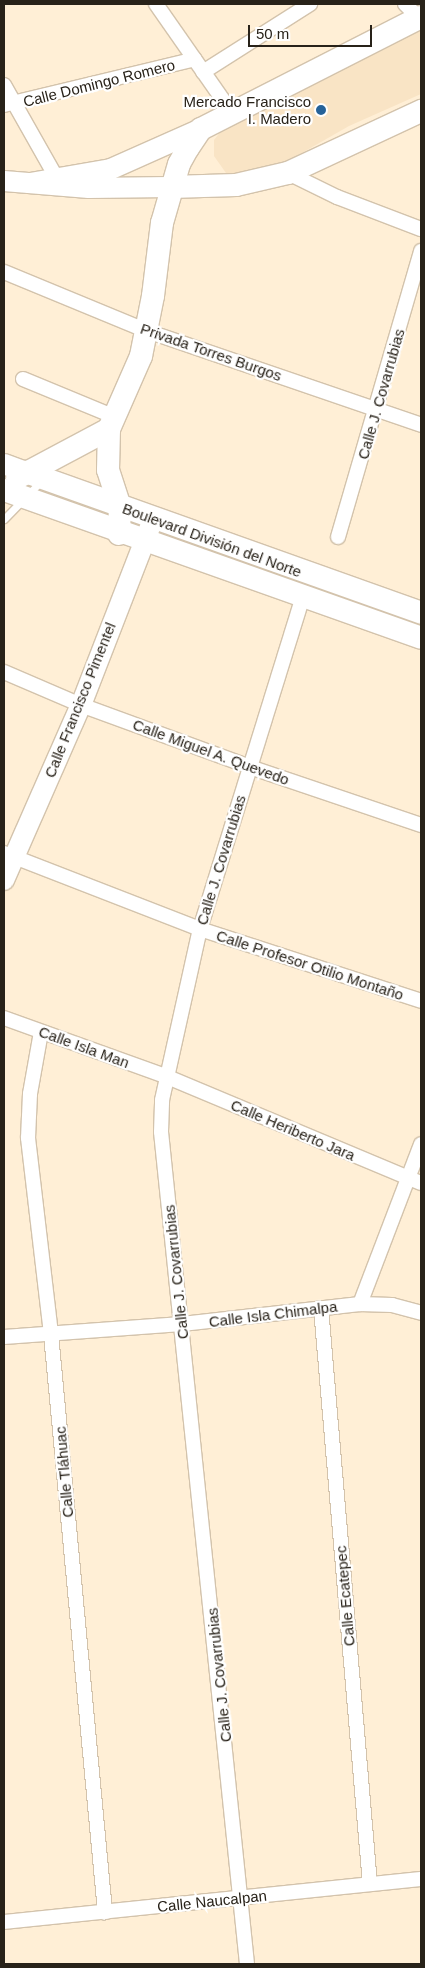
<!DOCTYPE html>
<html>
<head>
<meta charset="utf-8">
<style>
	body { margin:0 }
	#map { position:relative; width:425px; height:1968px; overflow:hidden; background:#ffefd6; font-family:Helvetica,sans-serif }
	div>[style] { position:absolute }
	.built>* { inset:0; background:#f9e4c5 }
	.roads { filter:drop-shadow(1px 0 #d3c3ac) drop-shadow(-1px 0 #d3c3ac) drop-shadow(0 1px #d3c3ac) drop-shadow(0 -1px #d3c3ac) }
	.service>* { height:7px; margin:-3.5px; padding:0 3.5px; transform-origin:3.5px; border-radius:3.5px; background:#fff }
	.minor>* { height:14px; margin:-7px; padding:0 7px; transform-origin:7px; border-radius:7px; background:#fff }
	.secondary>* { height:20px; margin:-10px; padding:0 10px; transform-origin:10px; border-radius:10px; background:#fff }
	.primary>* { height:22px; margin:-11px; padding:0 11px; transform-origin:11px; border-radius:11px; background:#fff }
	.dots>* { width:14px; height:14px; translate:-50% -50%; box-sizing:border-box; border:2px solid #fff; border-radius:50% }
	span { translate:-50% -50%; white-space:nowrap; text-align:center; line-height:1.15; -webkit-text-stroke:4.5px #fff; paint-order:stroke }
	.street-label { font-size:15px; color:#282219 }
	.poi-label { font-size:15px; color:#282219 }
	.right { translate:-100% -50%; text-align:right }
	.frame { position:absolute; inset:0; border:5px solid #282219; pointer-events:none }
	.scale { position:absolute; left:248px; top:25px; width:124px; height:22px; box-sizing:border-box; border:2px solid #282219; border-top:0; padding-left:6px; font-size:15px; line-height:18px; white-space:nowrap; color:#282219; -webkit-text-stroke:4px #fff; paint-order:stroke }
</style>
</head>
<body>
<div id="map">
	<div class="built">
		<div style="clip-path:polygon(421px 29px,421px 94px,349px 126px,286px 162px,246px 174px,226px 173px,214px 156px,214px 140px,224px 127px)"></div>
	</div>
	<div class="roads">
		<div class="service">
			<div style="left:4px;top:519px;width:54px;rotate:-45.7deg"></div>
		</div>
		<div class="minor">
			<div style="left:156px;top:4px;width:133px;rotate:55.1deg"></div>
			<div style="left:405px;top:4px;width:20px;rotate:45deg"></div>
			<div style="left:203px;top:72px;width:127px;rotate:-32.4deg"></div>
			<div style="left:4px;top:85px;width:114px;rotate:60.5deg"></div>
			<div style="left:4px;top:105px;width:196px;rotate:-13.5deg"></div>
			<div style="left:288px;top:173px;width:55px;rotate:26.1deg"></div>
			<div style="left:337px;top:197px;width:90px;rotate:20.9deg"></div>
			<div style="left:4px;top:272px;width:155px;rotate:22.4deg"></div>
			<div style="left:147px;top:331px;width:290px;rotate:18.9deg"></div>
			<div style="left:23px;top:379px;width:100px;rotate:22.4deg"></div>
			<div style="left:338px;top:537px;width:298px;rotate:-73.8deg"></div>
			<div style="left:4px;top:672px;width:84px;rotate:23.2deg"></div>
			<div style="left:81px;top:705px;width:180px;rotate:20.1deg"></div>
			<div style="left:250px;top:767px;width:181px;rotate:18.7deg"></div>
			<div style="left:4px;top:853px;width:210px;rotate:21.2deg"></div>
			<div style="left:200px;top:929px;width:232px;rotate:18deg"></div>
			<div style="left:4px;top:1018px;width:171px;rotate:19.8deg"></div>
			<div style="left:165px;top:1076px;width:277px;rotate:22.7deg"></div>
			<div style="left:41px;top:1032px;width:63px;rotate:100.1deg"></div>
			<div style="left:30px;top:1094px;width:44px;rotate:92.6deg"></div>
			<div style="left:28px;top:1138px;width:197px;rotate:83.3deg"></div>
			<div style="left:51px;top:1334px;width:581px;rotate:84.66deg"></div>
			<div style="left:360px;top:1304px;width:171px;rotate:-69.1deg"></div>
			<div style="left:321px;top:1308px;width:578px;rotate:85.14deg"></div>
			<div style="left:4px;top:1337px;width:178px;rotate:-4.2deg"></div>
			<div style="left:182px;top:1324px;width:179px;rotate:-6.4deg"></div>
			<div style="left:360px;top:1304px;width:32px;rotate:2deg"></div>
			<div style="left:392px;top:1305px;width:30px;rotate:15deg"></div>
			<div style="left:4px;top:1922px;width:419px;rotate:-5.9deg"></div>
			<div style="left:247px;top:1964px;width:836px;rotate:-95.9deg"></div>
			<div style="left:161px;top:1132px;width:32px;rotate:-88deg"></div>
			<div style="left:162px;top:1100px;width:175px;rotate:-77.5deg"></div>
			<div style="left:200px;top:929px;width:348px;rotate:-72.8deg"></div>
		</div>
		<div class="secondary">
			<div style="left:4px;top:181px;width:85px;rotate:4.7deg"></div>
			<div style="left:89px;top:188px;width:82px;rotate:-0.7deg"></div>
			<div style="left:30px;top:183px;width:82px;rotate:-9.8deg"></div>
			<div style="left:111px;top:169px;width:98px;rotate:-24deg"></div>
			<div style="left:4px;top:464px;width:23px;rotate:20deg"></div>
			<div style="left:4px;top:880px;width:191px;rotate:-66.3deg"></div>
			<div style="left:81px;top:705px;width:199px;rotate:-68.8deg"></div>
		</div>
		<div class="primary">
			<div style="left:171px;top:187px;width:65px;rotate:-1.8deg"></div>
			<div style="left:236px;top:185px;width:53px;rotate:-13deg"></div>
			<div style="left:288px;top:173px;width:147px;rotate:-25deg"></div>
			<div style="left:26px;top:472px;width:419px;rotate:19.6deg"></div>
			<div style="left:17px;top:478px;width:104px;rotate:-28deg"></div>
			<div style="left:4px;top:490px;width:442px;rotate:19.5deg"></div>
			<div style="left:119px;top:534px;width:27px;rotate:-88deg"></div>
			<div style="left:120px;top:507px;width:39px;rotate:-108deg"></div>
			<div style="left:108px;top:470px;width:41px;rotate:-88.6deg"></div>
			<div style="left:109px;top:429px;width:80px;rotate:-66.3deg"></div>
			<div style="left:141px;top:356px;width:61px;rotate:-78.7deg"></div>
			<div style="left:153px;top:296px;width:74px;rotate:-83deg"></div>
			<div style="left:162px;top:223px;width:61px;rotate:-73.9deg"></div>
			<div style="left:179px;top:164px;width:18px;rotate:-61deg"></div>
			<div style="left:188px;top:148px;width:23px;rotate:-56deg"></div>
			<div style="left:201px;top:129px;width:247px;rotate:-27deg"></div>
		</div>
	</div>
	<div class="dots">
		<div style="left:321px;top:110px;background:#256299"></div>
	</div>
	<div class="street-label">
		<span style="left:99px;top:83px;rotate:-14deg">Calle Domingo Romero</span>
		<span style="left:211px;top:352px;rotate:19deg">Privada Torres Burgos</span>
		<span style="left:381px;top:394px;rotate:-74deg">Calle J. Covarrubias</span>
		<span style="left:212px;top:540px;rotate:20deg">Boulevard División del Norte</span>
		<span style="left:80px;top:700px;rotate:-68deg">Calle Francisco Pimentel</span>
		<span style="left:211px;top:752px;rotate:20deg">Calle Miguel A. Quevedo</span>
		<span style="left:221px;top:860px;rotate:-73deg">Calle J. Covarrubias</span>
		<span style="left:310px;top:965px;rotate:18deg">Calle Profesor Otilio Montaño</span>
		<span style="left:84px;top:1047px;rotate:20deg">Calle Isla Man</span>
		<span style="left:293px;top:1130px;rotate:23deg">Calle Heriberto Jara</span>
		<span style="left:176px;top:1272px;rotate:-96deg">Calle J. Covarrubias</span>
		<span style="left:273px;top:1314px;rotate:-7deg">Calle Isla Chimalpa</span>
		<span style="left:64px;top:1472px;rotate:-95deg">Calle Tláhuac</span>
		<span style="left:345px;top:1596px;rotate:-95deg">Calle Ecatepec</span>
		<span style="left:219px;top:1675px;rotate:-96deg">Calle J. Covarrubias</span>
		<span style="left:212px;top:1901px;rotate:-6deg">Calle Naucalpan</span>
	</div>
	<div class="poi-label">
		<span class="right" style="left:311px;top:110px">Mercado Francisco<br>I. Madero</span>
	</div>
	<div class="frame"></div>
	<div class="scale">50 m</div>
</div>
</body>
</html>
